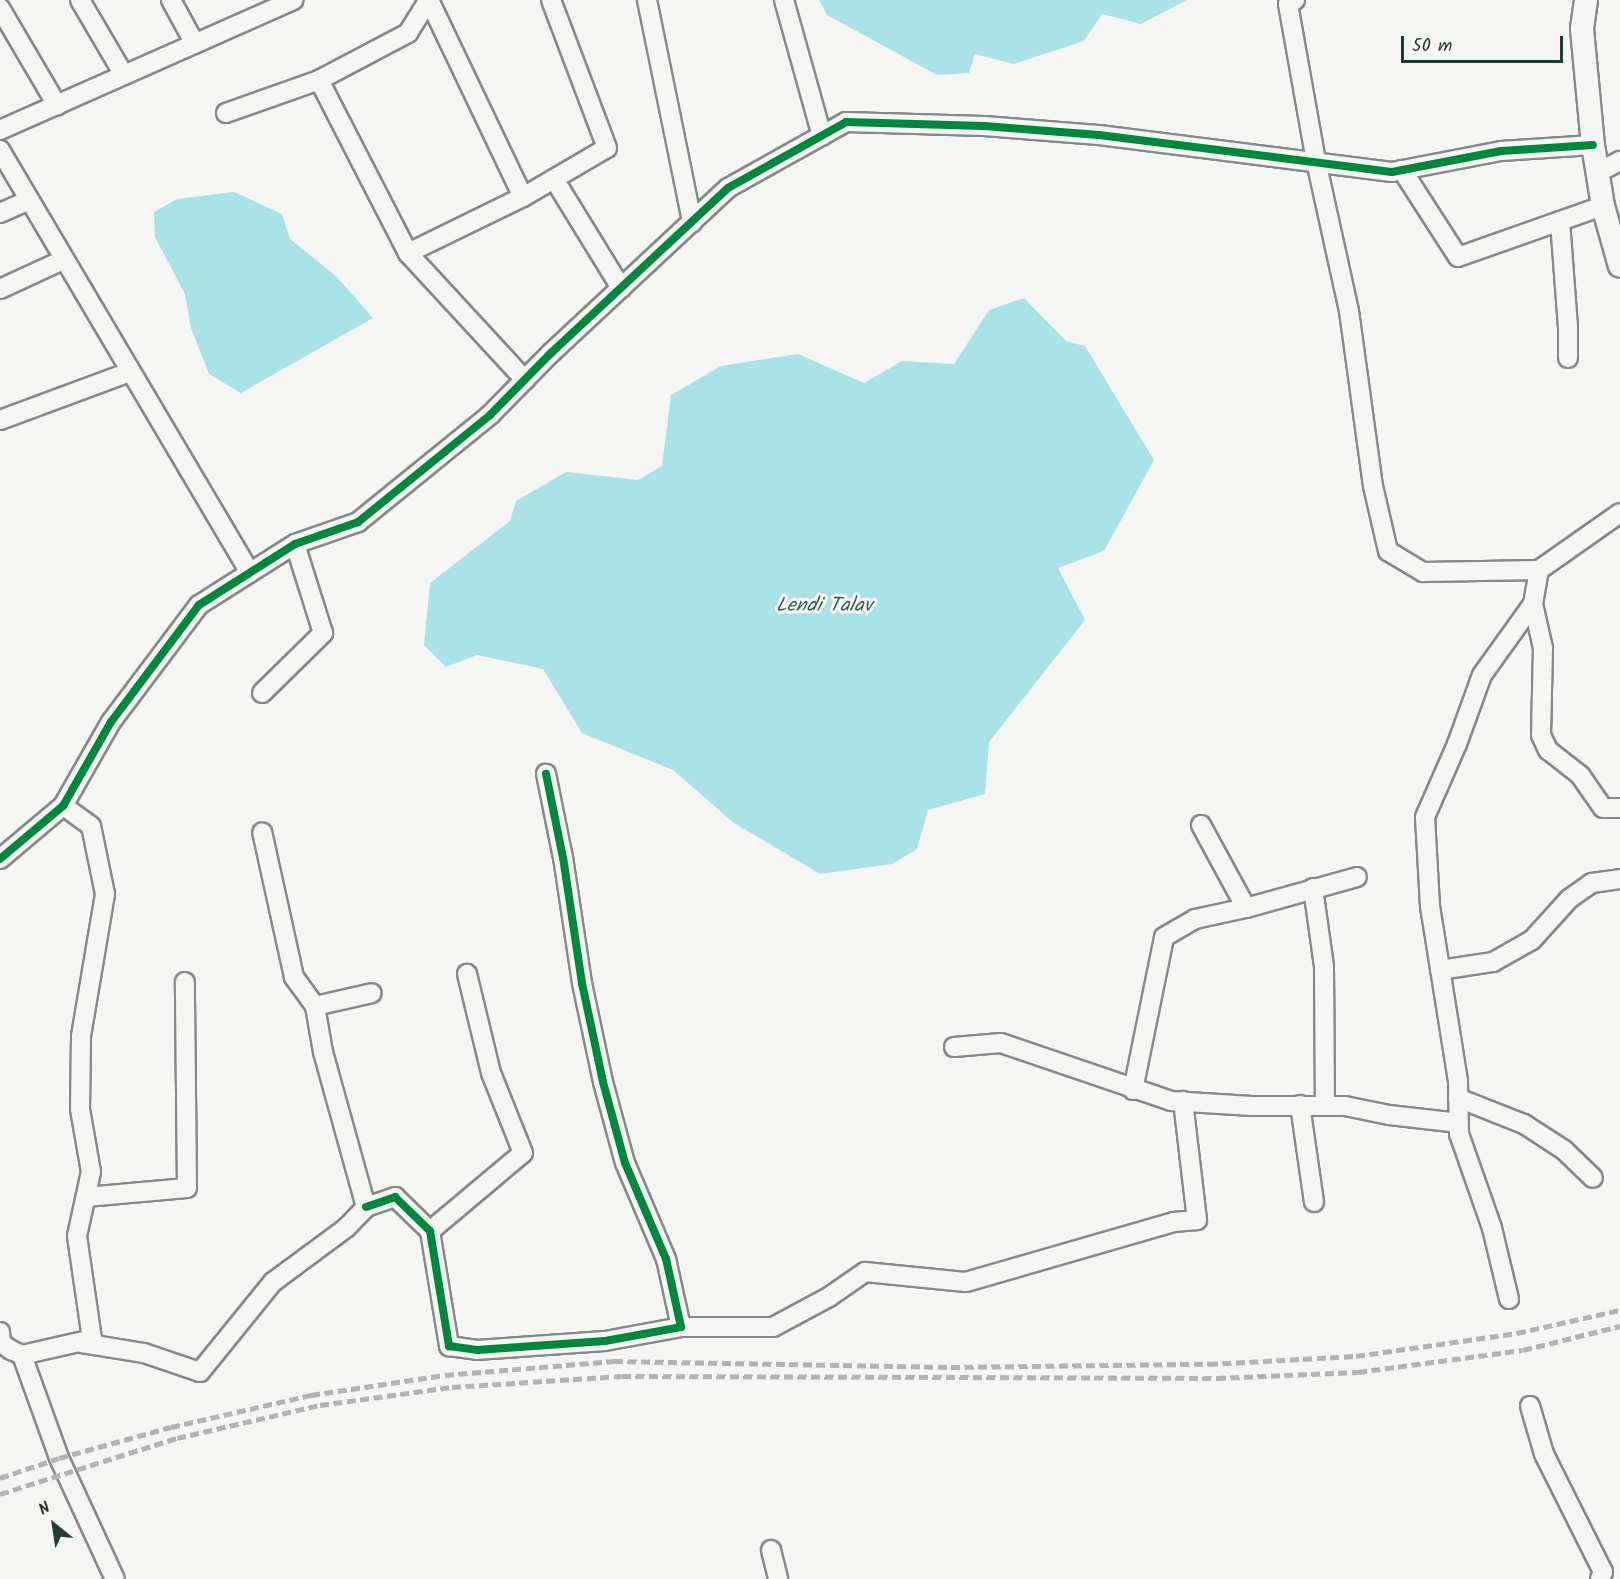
<!DOCTYPE html>
<html>
<head>
<meta charset="utf-8">
<style>
	body { margin:0 }
	#map { position:relative; width:1620px; height:1579px; overflow:hidden; background:#f5f5f3; font-family:Kalam,sans-serif }
	div>[style] { position:absolute }
	.water>* { inset:0; background:#a9e2e6 }
	.roads { filter:drop-shadow(2px 0 #858a88) drop-shadow(-2px 0 #858a88) drop-shadow(0 2px #858a88) drop-shadow(0 -2px #858a88) }
	.minor>* { height:18px; margin:-9px; padding:0 9px; transform-origin:9px; border-radius:9px; background:#f5f5f3 }
	.tertiary>* { height:22px; margin:-11px; padding:0 11px; transform-origin:11px; border-radius:11px; background:#f5f5f3 }
	.rail>* { height:4.5px; margin-top:-2.25px; transform-origin:0; background:repeating-linear-gradient(90deg,#b0b4b2 0 9px,transparent 0 13.5px) }
	.cycleway>* { height:8px; margin:-4px; padding:0 4px; transform-origin:4px; border-radius:4px; background:#00873e }
	span { translate:-50% -50%; white-space:nowrap; text-align:center; line-height:1.15; -webkit-text-stroke:6px #f6f6f2; paint-order:stroke }
	.water-label { font-size:20px; color:#345c56; font-style:italic }
	.north { position:absolute; left:24px; top:1495px; width:60px; height:60px; -webkit-text-stroke:4px #f6f6f2; paint-order:stroke; rotate:330deg; font-size:16px; font-weight:700; line-height:24px; text-align:center; color:#1f3d34 }
	.north::after { content:''; display:block; margin:auto; width:21px; height:27px; background:#1f3d34; clip-path:polygon(50% 0,100% 100%,50% 72%,0 100%) }
	.scale { position:absolute; left:1401px; top:36px; width:162px; height:27px; box-sizing:border-box; border:3px solid #1f3d34; border-top:0; padding-left:8px; font-size:18px; line-height:21px; white-space:nowrap; color:#1f3d34; -webkit-text-stroke:4px #f6f6f2; paint-order:stroke }
</style>
</head>
<body>
<div id="map">
	<div class="water">
		<div style="clip-path:polygon(819px 0,1187px 0,1141px 24px,1102px 14px,1084px 41px,1014px 64px,975px 54px,969px 73px,937px 75px,827px 15px)"></div>
		<div style="clip-path:polygon(234px 192px,282px 214px,290px 239px,336px 276px,373px 318px,241px 393px,209px 374px,191px 328px,185px 294px,155px 237px,154px 212px,177px 199px)"></div>
		<div style="clip-path:polygon(1024px 298px,1066px 341px,1085px 346px,1154px 460px,1104px 551px,1058px 568px,1085px 620px,989px 742px,985px 794px,928px 810px,917px 849px,892px 864px,820px 874px,734px 823px,673px 770px,582px 733px,543px 669px,477px 655px,446px 667px,424px 645px,430px 583px,510px 521px,516px 501px,566px 472px,638px 480px,662px 466px,671px 395px,721px 366px,798px 354px,864px 383px,902px 361px,954px 364px,989px 310px)"></div>
	</div>
	<div class="roads">
		<div class="minor">
			<div style="left:80px;top:0;width:87px;rotate:59.6deg"></div>
			<div style="left:171px;top:0;width:50px;rotate:61.4deg"></div>
			<div style="left:429px;top:0;width:218px;rotate:64.5deg"></div>
			<div style="left:647px;top:0;width:227px;rotate:78.5deg"></div>
			<div style="left:784px;top:0;width:141px;rotate:74.4deg"></div>
			<div style="left:1295px;top:0;width:8px;rotate:150deg"></div>
			<div style="left:1288px;top:4px;width:159px;rotate:79.9deg"></div>
			<div style="left:1316px;top:161px;width:154px;rotate:77.6deg"></div>
			<div style="left:1349px;top:311px;width:177px;rotate:82.2deg"></div>
			<div style="left:1373px;top:486px;width:67px;rotate:77deg"></div>
			<div style="left:1388px;top:551px;width:41px;rotate:31deg"></div>
			<div style="left:1423px;top:572px;width:116px;rotate:-1deg"></div>
			<div style="left:0;top:8px;width:113px;rotate:59.6deg"></div>
			<div style="left:319px;top:80px;width:195px;rotate:62.8deg"></div>
			<div style="left:226px;top:113px;width:99px;rotate:-19.5deg"></div>
			<div style="left:319px;top:80px;width:101px;rotate:-27.8deg"></div>
			<div style="left:408px;top:33px;width:39px;rotate:-58deg"></div>
			<div style="left:0;top:130px;width:321px;rotate:-23.9deg"></div>
			<div style="left:0;top:150px;width:491px;rotate:59.4deg"></div>
			<div style="left:1402px;top:170px;width:103px;rotate:57.2deg"></div>
			<div style="left:1458px;top:257px;width:154px;rotate:-19.4deg"></div>
			<div style="left:1599px;top:172px;width:24px;rotate:-28deg"></div>
			<div style="left:554px;top:179px;width:128px;rotate:58.4deg"></div>
			<div style="left:0;top:213px;width:32px;rotate:-24deg"></div>
			<div style="left:1560px;top:221px;width:106px;rotate:85.7deg"></div>
			<div style="left:1568px;top:327px;width:31px;rotate:90deg"></div>
			<div style="left:0;top:289px;width:69px;rotate:-24.7deg"></div>
			<div style="left:525px;top:380px;width:173px;rotate:-132.7deg"></div>
			<div style="left:408px;top:253px;width:128px;rotate:-26deg"></div>
			<div style="left:523px;top:197px;width:97px;rotate:-30.3deg"></div>
			<div style="left:607px;top:148px;width:158px;rotate:-110.7deg"></div>
			<div style="left:0;top:420px;width:139px;rotate:-20.3deg"></div>
			<div style="left:1533px;top:604px;width:45px;rotate:77.2deg"></div>
			<div style="left:1543px;top:648px;width:87px;rotate:91.3deg"></div>
			<div style="left:1541px;top:735px;width:17px;rotate:65deg"></div>
			<div style="left:1548px;top:750px;width:41px;rotate:38deg"></div>
			<div style="left:1580px;top:775px;width:40px;rotate:55.1deg"></div>
			<div style="left:1603px;top:808px;width:17px"></div>
			<div style="left:262px;top:693px;width:86px;rotate:-44.5deg"></div>
			<div style="left:323px;top:633px;width:93px;rotate:-107.5deg"></div>
			<div style="left:1201px;top:825px;width:94px;rotate:61.5deg"></div>
			<div style="left:1246px;top:908px;width:115px;rotate:-15.6deg"></div>
			<div style="left:0;top:859px;width:82px;rotate:-40.1deg"></div>
			<div style="left:63px;top:806px;width:97px;rotate:-60.3deg"></div>
			<div style="left:111px;top:722px;width:146px;rotate:-53.1deg"></div>
			<div style="left:199px;top:605px;width:114px;rotate:-32.4deg"></div>
			<div style="left:295px;top:544px;width:67px;rotate:-19.2deg"></div>
			<div style="left:358px;top:522px;width:170px;rotate:-39deg"></div>
			<div style="left:490px;top:415px;width:87px;rotate:-45.5deg"></div>
			<div style="left:551px;top:353px;width:242px;rotate:-43deg"></div>
			<div style="left:728px;top:188px;width:135px;rotate:-29.2deg"></div>
			<div style="left:846px;top:122px;width:138px;rotate:1.7deg"></div>
			<div style="left:984px;top:126px;width:115px;rotate:4.5deg"></div>
			<div style="left:1099px;top:135px;width:295px;rotate:7.2deg"></div>
			<div style="left:1392px;top:172px;width:111px;rotate:-10.9deg"></div>
			<div style="left:1501px;top:151px;width:92px;rotate:-3.7deg"></div>
			<div style="left:1313px;top:888px;width:79px;rotate:82deg"></div>
			<div style="left:1324px;top:966px;width:139px;rotate:89.6deg"></div>
			<div style="left:1440px;top:970px;width:54px;rotate:-8.6deg"></div>
			<div style="left:1493px;top:962px;width:45px;rotate:-29.4deg"></div>
			<div style="left:1532px;top:940px;width:55px;rotate:-47.9deg"></div>
			<div style="left:1569px;top:899px;width:28px;rotate:-35deg"></div>
			<div style="left:1592px;top:883px;width:28px;rotate:-8deg"></div>
			<div style="left:315px;top:1006px;width:58px;rotate:-12.8deg"></div>
			<div style="left:954px;top:1047px;width:47px;rotate:-4.9deg"></div>
			<div style="left:1001px;top:1043px;width:180px;rotate:18.8deg"></div>
			<div style="left:1171px;top:1101px;width:81px;rotate:3.5deg"></div>
			<div style="left:1252px;top:1106px;width:93px"></div>
			<div style="left:1345px;top:1106px;width:45px;rotate:11.6deg"></div>
			<div style="left:1389px;top:1115px;width:70px;rotate:6.5deg"></div>
			<div style="left:1133px;top:1090px;width:156px;rotate:-78.5deg"></div>
			<div style="left:1164px;top:937px;width:36px;rotate:-30deg"></div>
			<div style="left:1195px;top:919px;width:52px;rotate:-12.2deg"></div>
			<div style="left:1458px;top:1098px;width:71px;rotate:21.5deg"></div>
			<div style="left:1524px;top:1124px;width:48px;rotate:33deg"></div>
			<div style="left:1564px;top:1150px;width:40px;rotate:44deg"></div>
			<div style="left:1300px;top:1105px;width:98px;rotate:81.8deg"></div>
			<div style="left:86px;top:1197px;width:101px;rotate:-5.1deg"></div>
			<div style="left:187px;top:1188px;width:206px;rotate:-90.6deg"></div>
			<div style="left:366px;top:1207px;width:31px;rotate:-19deg"></div>
			<div style="left:395px;top:1197px;width:49px;rotate:44.2deg"></div>
			<div style="left:430px;top:1231px;width:117px;rotate:80.6deg"></div>
			<div style="left:449px;top:1346px;width:28px;rotate:8deg"></div>
			<div style="left:477px;top:1350px;width:128px;rotate:-4deg"></div>
			<div style="left:605px;top:1341px;width:77px;rotate:-10.4deg"></div>
			<div style="left:681px;top:1327px;width:70px;rotate:-102.4deg"></div>
			<div style="left:666px;top:1259px;width:104px;rotate:-113.1deg"></div>
			<div style="left:625px;top:1163px;width:84px;rotate:-105.2deg"></div>
			<div style="left:603px;top:1082px;width:101px;rotate:-102deg"></div>
			<div style="left:582px;top:983px;width:126px;rotate:-98.6deg"></div>
			<div style="left:563px;top:858px;width:86px;rotate:-101.4deg"></div>
			<div style="left:430px;top:1231px;width:121px;rotate:-40deg"></div>
			<div style="left:523px;top:1153px;width:86px;rotate:-111.8deg"></div>
			<div style="left:491px;top:1073px;width:102px;rotate:-103.6deg"></div>
			<div style="left:1509px;top:1299px;width:73px;rotate:-103.5deg"></div>
			<div style="left:1492px;top:1228px;width:100px;rotate:-109.3deg"></div>
			<div style="left:1459px;top:1134px;width:53px;rotate:-91.1deg"></div>
			<div style="left:1458px;top:1081px;width:177px;rotate:-99.1deg"></div>
			<div style="left:1430px;top:906px;width:89px;rotate:-93.2deg"></div>
			<div style="left:1425px;top:817px;width:80px;rotate:-66.3deg"></div>
			<div style="left:1457px;top:744px;width:73px;rotate:-70.1deg"></div>
			<div style="left:1482px;top:675px;width:87px;rotate:-54.3deg"></div>
			<div style="left:1533px;top:604px;width:35px;rotate:-80deg"></div>
			<div style="left:1539px;top:570px;width:99px;rotate:-35.1deg"></div>
			<div style="left:681px;top:1327px;width:92px"></div>
			<div style="left:773px;top:1327px;width:64px;rotate:-28.2deg"></div>
			<div style="left:829px;top:1297px;width:44px;rotate:-34.8deg"></div>
			<div style="left:865px;top:1272px;width:101px;rotate:5.7deg"></div>
			<div style="left:966px;top:1282px;width:216px;rotate:-16.1deg"></div>
			<div style="left:1174px;top:1222px;width:23px;rotate:-5deg"></div>
			<div style="left:1197px;top:1220px;width:120px;rotate:-96.7deg"></div>
			<div style="left:0;top:1332px;width:11px;rotate:85deg"></div>
			<div style="left:1px;top:1343px;width:12px;rotate:35deg"></div>
			<div style="left:11px;top:1350px;width:12px;rotate:24deg"></div>
			<div style="left:22px;top:1355px;width:109px;rotate:70.2deg"></div>
			<div style="left:59px;top:1458px;width:133px;rotate:65.2deg"></div>
			<div style="left:82px;top:1343px;width:63px;rotate:9.2deg"></div>
			<div style="left:144px;top:1353px;width:59px;rotate:18.7deg"></div>
			<div style="left:200px;top:1372px;width:116px;rotate:-51deg"></div>
			<div style="left:273px;top:1282px;width:91px;rotate:-36.5deg"></div>
			<div style="left:346px;top:1228px;width:29px;rotate:-46deg"></div>
			<div style="left:366px;top:1207px;width:161px;rotate:-105.5deg"></div>
			<div style="left:323px;top:1052px;width:47px;rotate:-99.9deg"></div>
			<div style="left:315px;top:1006px;width:36px;rotate:-126deg"></div>
			<div style="left:294px;top:977px;width:148px;rotate:-102.4deg"></div>
			<div style="left:22px;top:1355px;width:72px;rotate:-12.9deg"></div>
			<div style="left:92px;top:1339px;width:104px;rotate:-98.3deg"></div>
			<div style="left:77px;top:1236px;width:66px;rotate:-77.7deg"></div>
			<div style="left:91px;top:1172px;width:64px;rotate:-99.9deg"></div>
			<div style="left:80px;top:1109px;width:73px;rotate:-89.2deg"></div>
			<div style="left:81px;top:1036px;width:144px;rotate:-80.4deg"></div>
			<div style="left:105px;top:894px;width:69px;rotate:-101.6deg"></div>
			<div style="left:91px;top:826px;width:34px;rotate:-144deg"></div>
			<div style="left:1530px;top:1406px;width:50px;rotate:73.7deg"></div>
			<div style="left:1544px;top:1454px;width:132px;rotate:63.4deg"></div>
			<div style="left:1603px;top:1572px;width:8px;rotate:113deg"></div>
			<div style="left:771px;top:1550px;width:30px;rotate:76deg"></div>
		</div>
		<div class="tertiary">
			<div style="left:1586px;top:0;width:29px;rotate:98deg"></div>
			<div style="left:1582px;top:29px;width:117px;rotate:84.6deg"></div>
			<div style="left:1593px;top:145px;width:62px;rotate:80.7deg"></div>
			<div style="left:1603px;top:206px;width:62px;rotate:74.2deg"></div>
		</div>
	</div>
	<div class="rail">
		<div style="left:0;top:1478px;width:62px;rotate:-18.7deg"></div>
		<div style="left:59px;top:1458px;width:116px;rotate:-15.5deg"></div>
		<div style="left:171px;top:1427px;width:144px;rotate:-12.9deg"></div>
		<div style="left:311px;top:1395px;width:135px;rotate:-8.5deg"></div>
		<div style="left:445px;top:1375px;width:170px;rotate:-4.7deg"></div>
		<div style="left:614px;top:1361px;width:337px;rotate:1deg"></div>
		<div style="left:951px;top:1367px;width:258px;rotate:-0.7deg"></div>
		<div style="left:1209px;top:1364px;width:147px;rotate:-3.1deg"></div>
		<div style="left:1356px;top:1356px;width:163px;rotate:-8.1deg"></div>
		<div style="left:1517px;top:1333px;width:106px;rotate:-12.6deg"></div>
		<div style="left:0;top:1494px;width:186px;rotate:-17.6deg"></div>
		<div style="left:177px;top:1438px;width:147px;rotate:-13deg"></div>
		<div style="left:320px;top:1405px;width:133px;rotate:-7.8deg"></div>
		<div style="left:452px;top:1387px;width:170px;rotate:-3.7deg"></div>
		<div style="left:622px;top:1376px;width:595px;rotate:0.19deg"></div>
		<div style="left:1217px;top:1378px;width:141px;rotate:-2.4deg"></div>
		<div style="left:1358px;top:1372px;width:166px;rotate:-7.6deg"></div>
		<div style="left:1523px;top:1350px;width:100px;rotate:-13.9deg"></div>
	</div>
	<div class="cycleway">
		<div style="left:0;top:859px;width:82px;rotate:-40.1deg"></div>
		<div style="left:63px;top:806px;width:97px;rotate:-60.3deg"></div>
		<div style="left:111px;top:722px;width:146px;rotate:-53.1deg"></div>
		<div style="left:199px;top:605px;width:114px;rotate:-32.4deg"></div>
		<div style="left:295px;top:544px;width:67px;rotate:-19.2deg"></div>
		<div style="left:358px;top:522px;width:170px;rotate:-39deg"></div>
		<div style="left:490px;top:415px;width:87px;rotate:-45.5deg"></div>
		<div style="left:551px;top:353px;width:242px;rotate:-43deg"></div>
		<div style="left:728px;top:188px;width:135px;rotate:-29.2deg"></div>
		<div style="left:846px;top:122px;width:138px;rotate:1.7deg"></div>
		<div style="left:984px;top:126px;width:115px;rotate:4.5deg"></div>
		<div style="left:1099px;top:135px;width:295px;rotate:7.2deg"></div>
		<div style="left:1392px;top:172px;width:111px;rotate:-10.9deg"></div>
		<div style="left:1501px;top:151px;width:92px;rotate:-3.7deg"></div>
		<div style="left:366px;top:1207px;width:31px;rotate:-19deg"></div>
		<div style="left:395px;top:1197px;width:49px;rotate:44.2deg"></div>
		<div style="left:430px;top:1231px;width:117px;rotate:80.6deg"></div>
		<div style="left:449px;top:1346px;width:28px;rotate:8deg"></div>
		<div style="left:477px;top:1350px;width:128px;rotate:-4deg"></div>
		<div style="left:605px;top:1341px;width:77px;rotate:-10.4deg"></div>
		<div style="left:681px;top:1327px;width:70px;rotate:-102.4deg"></div>
		<div style="left:666px;top:1259px;width:104px;rotate:-113.1deg"></div>
		<div style="left:625px;top:1163px;width:84px;rotate:-105.2deg"></div>
		<div style="left:603px;top:1082px;width:101px;rotate:-102deg"></div>
		<div style="left:582px;top:983px;width:126px;rotate:-98.6deg"></div>
		<div style="left:563px;top:858px;width:86px;rotate:-101.4deg"></div>
	</div>
	<div class="water-label">
		<span style="left:824px;top:606px">Lendi Talav</span>
	</div>
	<div class="north">N</div>
	<div class="scale">50 m</div>
</div>
</body>
</html>
